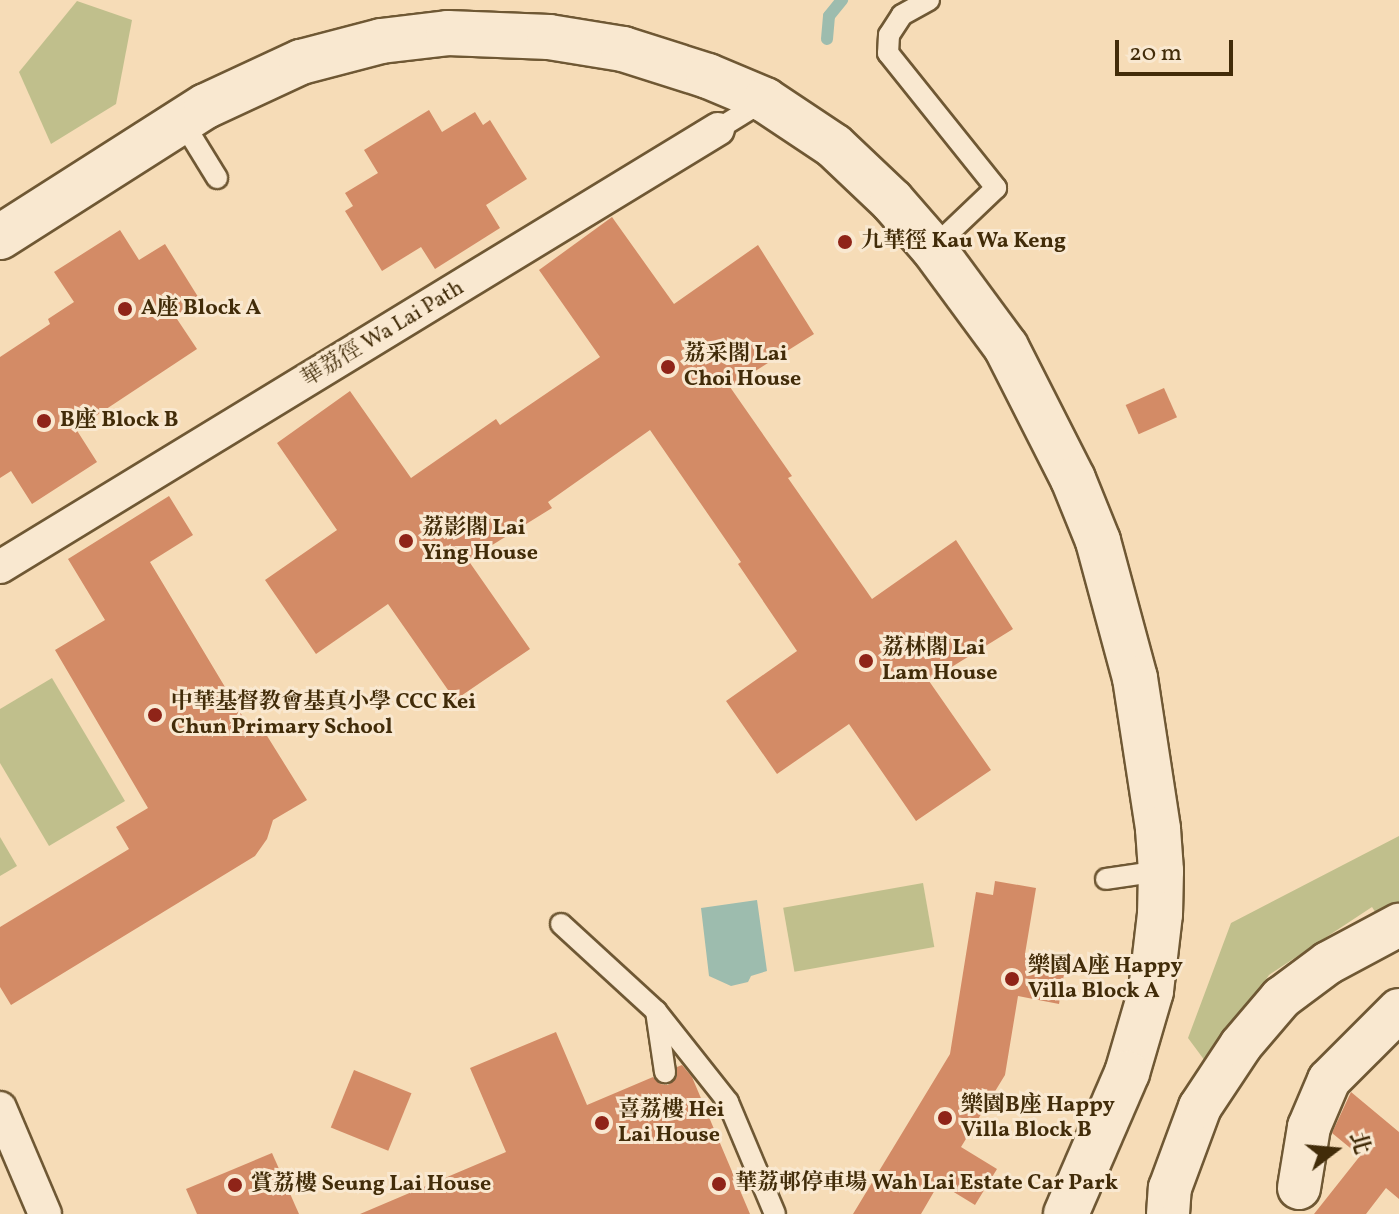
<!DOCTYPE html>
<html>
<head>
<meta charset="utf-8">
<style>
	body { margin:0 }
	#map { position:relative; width:1399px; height:1214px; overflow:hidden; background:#f6dcb7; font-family:Vollkorn,"Noto Serif TC",serif }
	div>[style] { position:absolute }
	.green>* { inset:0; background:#c0bf8c; transform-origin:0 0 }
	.water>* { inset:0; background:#9dbcae }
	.stream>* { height:12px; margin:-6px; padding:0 6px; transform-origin:6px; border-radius:6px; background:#9dbcae }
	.building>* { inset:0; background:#d38b66; transform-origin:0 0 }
	.roads { filter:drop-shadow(2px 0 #6f5834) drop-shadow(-2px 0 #6f5834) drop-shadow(0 2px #6f5834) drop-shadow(0 -2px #6f5834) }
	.service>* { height:20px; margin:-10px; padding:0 10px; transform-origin:10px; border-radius:10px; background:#f9e8d0 }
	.pedestrian>* { height:32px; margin:-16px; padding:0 16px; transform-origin:16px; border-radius:16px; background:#f9e8d0 }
	.minor>* { height:42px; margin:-21px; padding:0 21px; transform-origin:21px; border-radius:21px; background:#f9e8d0 }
	.secondary>* { height:44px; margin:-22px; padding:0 22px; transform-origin:22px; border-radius:22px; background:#f9e8d0 }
	.dots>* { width:22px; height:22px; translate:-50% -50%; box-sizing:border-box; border:4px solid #f9e8d0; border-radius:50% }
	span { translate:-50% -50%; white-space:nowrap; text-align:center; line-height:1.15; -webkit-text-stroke:6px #f9e8d0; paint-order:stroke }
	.poi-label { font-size:22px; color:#422c09; font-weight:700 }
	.left { translate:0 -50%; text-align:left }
	.street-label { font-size:22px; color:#422c09 }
	.north { position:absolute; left:1295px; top:1110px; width:80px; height:80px; -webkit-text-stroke:6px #f9e8d0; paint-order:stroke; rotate:74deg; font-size:22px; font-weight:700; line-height:32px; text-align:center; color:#422c09 }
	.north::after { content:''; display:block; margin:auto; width:28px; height:36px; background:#422c09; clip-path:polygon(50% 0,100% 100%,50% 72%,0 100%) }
	.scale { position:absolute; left:1115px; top:40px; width:118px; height:36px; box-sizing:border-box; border:4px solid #422c09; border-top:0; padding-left:10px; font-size:24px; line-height:28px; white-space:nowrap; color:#422c09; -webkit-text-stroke:6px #f9e8d0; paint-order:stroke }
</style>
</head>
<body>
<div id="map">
	<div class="green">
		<div style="clip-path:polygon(77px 1px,132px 20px,116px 104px,51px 144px,19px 72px)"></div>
		<div style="clip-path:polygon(52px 678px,125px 801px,49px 846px,0 763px,0 709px)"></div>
		<div style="clip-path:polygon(1399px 836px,1399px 949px,1372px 907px,1269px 975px,1208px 1065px,1188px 1038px,1231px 923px)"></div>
		<div style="clip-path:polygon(0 837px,17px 866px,0 876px)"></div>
		<div style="left:923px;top:883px;width:65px;height:142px;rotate:80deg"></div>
	</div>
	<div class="water">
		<div style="clip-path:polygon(757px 900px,767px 971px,751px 976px,748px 982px,731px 986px,709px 976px,701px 908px)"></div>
	</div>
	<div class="stream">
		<div style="left:827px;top:39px;width:23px;rotate:-85deg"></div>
		<div style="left:829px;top:16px;width:21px;rotate:-51deg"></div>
	</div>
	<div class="building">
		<div style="clip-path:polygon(429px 110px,442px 132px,475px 112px,483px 125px,490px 120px,527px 179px,486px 205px,500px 228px,435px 269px,421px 247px,382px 271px,345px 211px,353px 206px,345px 193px,378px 173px,364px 150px)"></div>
		<div style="clip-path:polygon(612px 217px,674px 304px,758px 245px,814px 334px,730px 387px,792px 476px,788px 478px,872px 599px,956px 540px,1013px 629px,929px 681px,991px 770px,916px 821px,849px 724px,777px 774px,726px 701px,797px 651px,738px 564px,741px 562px,650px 430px,548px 502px,552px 508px,468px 560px,530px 649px,455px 700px,388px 604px,316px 654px,265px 580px,337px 530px,277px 443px,350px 391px,411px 478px,496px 419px,500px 425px,600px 357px,539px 270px)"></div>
		<div style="clip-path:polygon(120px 230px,139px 260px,165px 244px,200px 300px,175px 316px,197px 349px,76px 429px,97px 462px,32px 504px,11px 471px,0 478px,0 357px,50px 324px,48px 319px,74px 302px,54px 272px)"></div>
		<div style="left:1164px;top:388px;width:32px;height:42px;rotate:66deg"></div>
		<div style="clip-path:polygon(169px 496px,193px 535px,150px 562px,255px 737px,264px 731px,307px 800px,273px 820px,267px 839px,255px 856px,11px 1005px,0 987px,0 927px,129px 849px,116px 827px,148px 808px,55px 650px,105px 620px,68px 559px)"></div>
		<div style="clip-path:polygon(995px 881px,1036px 888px,1025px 954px,1066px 962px,1059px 1004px,1018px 996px,1005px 1075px,961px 1147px,997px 1169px,975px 1205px,939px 1183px,921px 1214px,853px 1214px,950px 1054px,976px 892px,993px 895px)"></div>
		<div style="clip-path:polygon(556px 1032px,587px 1105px,653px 1077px,660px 1084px,668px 1085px,677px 1077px,677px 1067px,682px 1065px,692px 1077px,750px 1214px,360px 1214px,506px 1152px,470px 1068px)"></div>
		<div style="left:354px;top:1070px;width:62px;height:62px;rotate:22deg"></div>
		<div style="clip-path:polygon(1351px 1092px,1399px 1132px,1399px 1199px,1386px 1188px,1366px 1214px,1314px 1214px,1360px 1156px,1332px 1133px)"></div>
		<div style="clip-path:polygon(272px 1153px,299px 1214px,197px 1214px,186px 1189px)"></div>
	</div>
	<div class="roads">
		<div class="service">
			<div style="left:929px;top:0;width:31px;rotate:151deg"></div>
			<div style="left:902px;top:15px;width:24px;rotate:123deg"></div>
			<div style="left:889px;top:35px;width:18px;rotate:93deg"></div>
			<div style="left:888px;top:53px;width:173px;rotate:51.3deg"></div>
			<div style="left:996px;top:188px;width:87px;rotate:136.4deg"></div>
			<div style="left:182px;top:121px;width:67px;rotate:58.4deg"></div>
			<div style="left:718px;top:129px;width:55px;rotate:-31.7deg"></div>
			<div style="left:1106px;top:879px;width:56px;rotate:-8.3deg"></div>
			<div style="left:561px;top:924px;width:129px;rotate:42.5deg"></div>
			<div style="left:656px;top:1011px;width:116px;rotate:51.6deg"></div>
			<div style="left:728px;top:1102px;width:121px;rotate:67.2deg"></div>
			<div style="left:656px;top:1011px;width:62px;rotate:81.6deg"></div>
		</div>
		<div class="pedestrian">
			<div style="left:0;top:567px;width:841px;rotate:-31.38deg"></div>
			<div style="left:0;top:1108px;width:115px;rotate:67deg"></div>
		</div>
		<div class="minor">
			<div style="left:1299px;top:1188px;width:62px;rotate:-80.7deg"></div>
			<div style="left:1309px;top:1127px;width:51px;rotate:-66.9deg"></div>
			<div style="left:1329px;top:1080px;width:99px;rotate:-45deg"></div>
			<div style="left:1168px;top:1214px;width:26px;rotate:-86deg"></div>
			<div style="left:1170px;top:1188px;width:86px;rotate:-69.7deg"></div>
			<div style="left:1200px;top:1107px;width:74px;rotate:-56.5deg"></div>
			<div style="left:1241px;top:1045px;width:62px;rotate:-49.6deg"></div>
			<div style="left:1281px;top:998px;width:59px;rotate:-36.7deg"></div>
			<div style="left:1328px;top:963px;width:81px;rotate:-28.2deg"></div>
		</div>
		<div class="secondary">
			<div style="left:0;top:237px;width:244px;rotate:-32.5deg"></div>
			<div style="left:206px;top:106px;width:105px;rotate:-24.9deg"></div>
			<div style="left:301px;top:62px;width:83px;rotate:-14.7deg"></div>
			<div style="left:381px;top:41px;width:67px;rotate:-6.8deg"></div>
			<div style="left:448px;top:33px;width:101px;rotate:2.3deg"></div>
			<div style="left:549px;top:37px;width:75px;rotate:9.2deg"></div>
			<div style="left:623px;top:49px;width:89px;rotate:17.6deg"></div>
			<div style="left:708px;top:76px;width:62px;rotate:22.8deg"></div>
			<div style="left:765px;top:100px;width:83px;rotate:33.7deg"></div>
			<div style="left:834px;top:146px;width:80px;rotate:43.5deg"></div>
			<div style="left:892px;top:201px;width:62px;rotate:48.9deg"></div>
			<div style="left:933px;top:248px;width:123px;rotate:53.6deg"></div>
			<div style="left:1006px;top:347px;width:148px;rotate:63.1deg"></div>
			<div style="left:1073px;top:479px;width:67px;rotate:68deg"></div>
			<div style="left:1098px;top:541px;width:142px;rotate:74.9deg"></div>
			<div style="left:1135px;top:678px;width:153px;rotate:81.3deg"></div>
			<div style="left:1158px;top:829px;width:42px;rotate:85.9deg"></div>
			<div style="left:1161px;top:871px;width:43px;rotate:91.3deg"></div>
			<div style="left:1160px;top:914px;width:78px;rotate:96.7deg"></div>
			<div style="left:1151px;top:991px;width:85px;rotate:106.3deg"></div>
			<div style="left:1127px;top:1073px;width:154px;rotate:113.4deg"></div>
		</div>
	</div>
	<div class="dots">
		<div style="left:845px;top:242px;background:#8f2418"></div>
		<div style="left:125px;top:309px;background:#8f2418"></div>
		<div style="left:668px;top:367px;background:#8f2418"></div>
		<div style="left:44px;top:421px;background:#8f2418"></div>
		<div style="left:406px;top:541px;background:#8f2418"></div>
		<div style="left:866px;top:661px;background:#8f2418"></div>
		<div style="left:155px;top:715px;background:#8f2418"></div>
		<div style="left:1012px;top:979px;background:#8f2418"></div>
		<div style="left:945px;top:1118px;background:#8f2418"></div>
		<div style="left:602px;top:1123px;background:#8f2418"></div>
		<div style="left:719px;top:1184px;background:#8f2418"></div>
		<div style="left:235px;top:1185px;background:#8f2418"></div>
	</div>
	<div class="poi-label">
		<span class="left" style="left:861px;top:242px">九華徑 Kau Wa Keng</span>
		<span class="left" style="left:141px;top:309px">A座 Block A</span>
		<span class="left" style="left:684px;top:367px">荔采閣 Lai<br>Choi House</span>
		<span class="left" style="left:60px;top:421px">B座 Block B</span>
		<span class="left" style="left:422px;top:541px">荔影閣 Lai<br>Ying House</span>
		<span class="left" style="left:882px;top:661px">荔林閣 Lai<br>Lam House</span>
		<span class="left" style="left:171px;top:715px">中華基督教會基真小學 CCC Kei<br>Chun Primary School</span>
		<span class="left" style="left:1028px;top:979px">樂園A座 Happy<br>Villa Block A</span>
		<span class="left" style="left:961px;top:1118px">樂園B座 Happy<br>Villa Block B</span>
		<span class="left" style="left:618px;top:1123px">喜荔樓 Hei<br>Lai House</span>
		<span class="left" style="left:735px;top:1184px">華荔邨停車場 Wah Lai Estate Car Park</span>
		<span class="left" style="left:251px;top:1185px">賞荔樓 Seung Lai House</span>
	</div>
	<div class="street-label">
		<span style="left:383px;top:334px;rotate:-31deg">華荔徑 Wa Lai Path</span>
	</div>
	<div class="north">北</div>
	<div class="scale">20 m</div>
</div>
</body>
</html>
